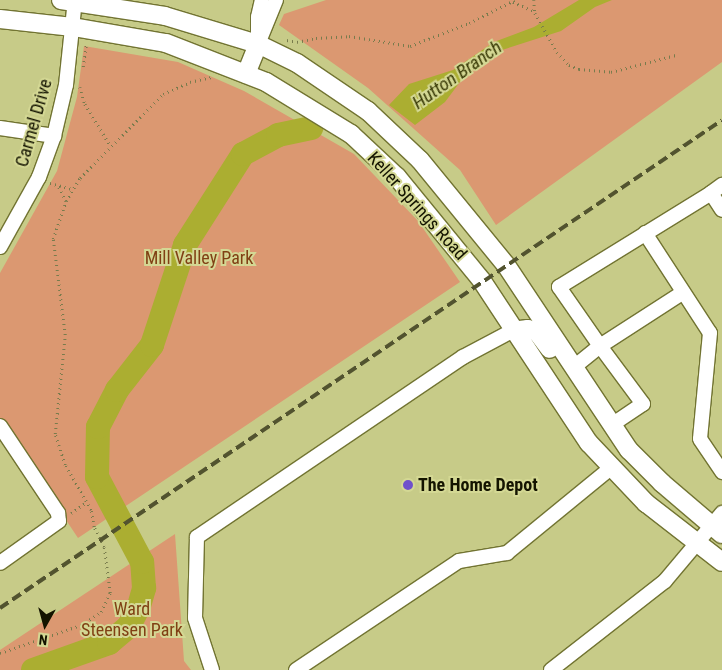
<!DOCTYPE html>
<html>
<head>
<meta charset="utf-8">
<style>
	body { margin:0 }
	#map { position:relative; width:722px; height:670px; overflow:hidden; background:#c7cb88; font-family:"Roboto Condensed",sans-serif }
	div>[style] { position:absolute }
	.green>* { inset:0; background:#db9871 }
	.water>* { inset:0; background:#abae31 }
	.river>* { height:24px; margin:-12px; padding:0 12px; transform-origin:12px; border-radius:12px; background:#abae31 }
	.path>* { height:2.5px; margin-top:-1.25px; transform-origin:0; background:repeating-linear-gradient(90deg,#787b4c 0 1px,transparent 0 5px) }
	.roads { filter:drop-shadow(1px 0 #727432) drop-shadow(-1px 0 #727432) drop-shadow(0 1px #727432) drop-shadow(0 -1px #727432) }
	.minor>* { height:14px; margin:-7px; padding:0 7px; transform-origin:7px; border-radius:7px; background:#fff }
	.major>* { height:18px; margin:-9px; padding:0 9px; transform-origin:9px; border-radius:9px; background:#fff }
	.rail>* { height:4px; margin-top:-2px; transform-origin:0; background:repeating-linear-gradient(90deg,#52532f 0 10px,transparent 0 15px) }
	.dots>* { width:14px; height:14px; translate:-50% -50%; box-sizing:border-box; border:2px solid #d4d894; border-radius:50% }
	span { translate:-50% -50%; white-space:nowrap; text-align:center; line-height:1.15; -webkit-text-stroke:4px #d4d894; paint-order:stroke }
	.street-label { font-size:18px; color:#141400 }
	.park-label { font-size:18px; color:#804014 }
	.poi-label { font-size:18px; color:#141400; font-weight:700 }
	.left { translate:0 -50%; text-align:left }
	.water-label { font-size:19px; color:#383905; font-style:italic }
	.north { position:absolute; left:20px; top:600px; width:50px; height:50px; -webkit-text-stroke:4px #d4d894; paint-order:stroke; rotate:187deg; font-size:14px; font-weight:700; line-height:20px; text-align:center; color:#141400 }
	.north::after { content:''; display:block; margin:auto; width:18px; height:22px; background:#141400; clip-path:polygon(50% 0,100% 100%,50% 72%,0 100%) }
</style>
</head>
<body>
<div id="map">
	<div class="green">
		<div style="clip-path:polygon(326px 0,722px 0,722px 62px,496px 225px,460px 170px,368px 88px,279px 25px,284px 14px)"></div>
		<div style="clip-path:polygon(84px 46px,178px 62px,244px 91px,354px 154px,418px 221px,460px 282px,78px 538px,0 421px,0 273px,57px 171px,77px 97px)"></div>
		<div style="clip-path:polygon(175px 534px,184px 661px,191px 670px,0 670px,0 650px)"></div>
	</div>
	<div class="water">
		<div style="clip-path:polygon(579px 0,612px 0,595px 7px,561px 31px,502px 50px,466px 74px,445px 102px,415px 125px,389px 105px,409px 84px,453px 70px,494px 42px,534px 27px)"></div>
	</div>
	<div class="river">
		<div style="left:33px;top:670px;width:81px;rotate:-19.6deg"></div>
		<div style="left:109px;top:643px;width:26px;rotate:-40deg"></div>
		<div style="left:129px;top:626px;width:22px;rotate:-63deg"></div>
		<div style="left:139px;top:606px;width:19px;rotate:-74deg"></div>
		<div style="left:144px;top:588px;width:26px;rotate:-94deg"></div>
		<div style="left:142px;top:562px;width:96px;rotate:-117.9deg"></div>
		<div style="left:97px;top:477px;width:50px;rotate:-88.9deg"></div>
		<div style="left:98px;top:427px;width:42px;rotate:-62.8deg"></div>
		<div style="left:117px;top:390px;width:57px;rotate:-52.1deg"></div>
		<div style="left:152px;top:345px;width:105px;rotate:-71.7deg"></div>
		<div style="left:185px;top:245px;width:108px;rotate:-57.5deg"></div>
		<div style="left:243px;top:154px;width:40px;rotate:-28deg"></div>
		<div style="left:278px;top:135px;width:34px;rotate:-12deg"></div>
	</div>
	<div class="path">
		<div style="left:534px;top:0;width:13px;rotate:86deg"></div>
		<div style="left:535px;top:13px;width:45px;rotate:60.6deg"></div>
		<div style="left:557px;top:52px;width:18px;rotate:47deg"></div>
		<div style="left:569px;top:65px;width:11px;rotate:22deg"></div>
		<div style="left:579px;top:69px;width:32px;rotate:5deg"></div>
		<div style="left:611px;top:72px;width:67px;rotate:-14.7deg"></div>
		<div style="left:513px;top:2px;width:24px;rotate:24deg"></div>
		<div style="left:287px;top:40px;width:10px;rotate:11deg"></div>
		<div style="left:297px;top:42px;width:19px;rotate:-12deg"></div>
		<div style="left:316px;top:38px;width:33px;rotate:-3deg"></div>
		<div style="left:349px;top:36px;width:62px;rotate:9.3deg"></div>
		<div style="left:410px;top:46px;width:63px;rotate:-21.3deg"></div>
		<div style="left:469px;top:23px;width:51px;rotate:-26.6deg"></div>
		<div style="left:83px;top:67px;width:22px;rotate:-82deg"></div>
		<div style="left:80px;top:87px;width:18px;rotate:74deg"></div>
		<div style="left:85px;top:104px;width:48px;rotate:58.6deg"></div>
		<div style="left:50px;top:183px;width:23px;rotate:15deg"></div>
		<div style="left:59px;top:187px;width:16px;rotate:63deg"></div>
		<div style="left:71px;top:513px;width:19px;rotate:-35deg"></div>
		<div style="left:0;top:653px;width:86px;rotate:-19.1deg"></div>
		<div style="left:81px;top:625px;width:24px;rotate:-33deg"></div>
		<div style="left:101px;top:612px;width:21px;rotate:-65deg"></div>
		<div style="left:110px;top:593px;width:46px;rotate:-97.4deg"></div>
		<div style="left:104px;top:547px;width:22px;rotate:-117deg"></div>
		<div style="left:94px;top:527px;width:17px;rotate:-100deg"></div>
		<div style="left:91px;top:510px;width:52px;rotate:-120deg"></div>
		<div style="left:65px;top:465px;width:33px;rotate:-108deg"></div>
		<div style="left:55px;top:434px;width:100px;rotate:-84.2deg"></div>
		<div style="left:65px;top:335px;width:97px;rotate:-97.1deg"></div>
		<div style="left:53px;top:239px;width:40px;rotate:-71.1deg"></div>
		<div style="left:66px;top:201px;width:27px;rotate:-59deg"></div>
		<div style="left:80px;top:178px;width:118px;rotate:-45.3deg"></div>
		<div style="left:163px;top:94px;width:30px;rotate:-24deg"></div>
		<div style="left:190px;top:82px;width:22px;rotate:-13deg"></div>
	</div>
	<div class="roads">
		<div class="minor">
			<div style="left:258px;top:40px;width:23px;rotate:-90deg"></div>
			<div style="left:258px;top:17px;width:17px;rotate:-77deg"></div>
			<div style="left:258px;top:44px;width:48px;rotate:-67.8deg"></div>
			<div style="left:0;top:128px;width:55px;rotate:8.4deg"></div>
			<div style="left:711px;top:193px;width:14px;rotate:-36deg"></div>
			<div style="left:645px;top:233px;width:119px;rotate:57deg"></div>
			<div style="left:710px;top:333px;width:106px;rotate:95.4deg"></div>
			<div style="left:700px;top:439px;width:40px;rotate:56deg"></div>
			<div style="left:0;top:247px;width:80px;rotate:-60.9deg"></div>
			<div style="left:39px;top:177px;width:44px;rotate:-69.9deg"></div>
			<div style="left:54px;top:136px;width:52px;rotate:-76.8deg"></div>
			<div style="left:66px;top:85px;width:85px;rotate:-84deg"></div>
			<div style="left:574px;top:367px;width:33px;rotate:-39deg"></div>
			<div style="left:600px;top:346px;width:72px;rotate:-124.8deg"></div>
			<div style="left:559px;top:287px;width:179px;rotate:-31.7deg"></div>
			<div style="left:711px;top:193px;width:20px;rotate:57deg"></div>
			<div style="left:613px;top:424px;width:36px;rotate:-34deg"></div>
			<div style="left:643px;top:404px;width:72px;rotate:-126.6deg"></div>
			<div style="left:600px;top:346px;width:98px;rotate:-32.9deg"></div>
			<div style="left:0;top:426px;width:105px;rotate:56.3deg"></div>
			<div style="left:58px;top:513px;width:8px;rotate:83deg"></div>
			<div style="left:59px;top:521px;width:72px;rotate:144.6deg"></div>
			<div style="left:212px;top:670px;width:55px;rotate:-108.1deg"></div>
			<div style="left:195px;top:618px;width:81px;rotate:-88.6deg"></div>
			<div style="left:197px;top:537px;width:321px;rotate:-34.1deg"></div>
			<div style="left:463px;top:357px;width:55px;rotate:-28deg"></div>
			<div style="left:296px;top:670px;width:196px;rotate:-33.8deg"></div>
			<div style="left:459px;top:561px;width:49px;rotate:-9.5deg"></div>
			<div style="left:507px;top:553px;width:136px;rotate:-39.3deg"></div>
			<div style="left:551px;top:670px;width:145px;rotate:-38deg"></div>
			<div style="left:665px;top:581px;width:89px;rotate:-50deg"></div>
		</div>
		<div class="major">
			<div style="left:61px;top:0;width:105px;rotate:8.7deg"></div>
			<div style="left:165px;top:16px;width:97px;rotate:16.8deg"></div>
			<div style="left:258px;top:44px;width:43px;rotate:26deg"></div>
			<div style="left:297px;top:63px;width:86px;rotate:34.1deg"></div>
			<div style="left:368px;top:111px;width:71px;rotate:43.3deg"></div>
			<div style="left:420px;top:160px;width:136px;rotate:50.7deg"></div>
			<div style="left:506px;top:265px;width:222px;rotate:56.4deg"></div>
			<div style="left:629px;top:450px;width:47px;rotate:45deg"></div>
			<div style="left:662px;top:483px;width:79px;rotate:40.4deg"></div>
			<div style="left:0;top:19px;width:73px;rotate:6.3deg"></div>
			<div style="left:73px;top:27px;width:94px;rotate:9.8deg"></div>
			<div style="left:166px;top:43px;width:107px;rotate:21.3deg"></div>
			<div style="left:266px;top:82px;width:100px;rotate:31.5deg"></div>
			<div style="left:351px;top:134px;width:63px;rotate:43.1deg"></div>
			<div style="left:397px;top:177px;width:134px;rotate:50.7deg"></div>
			<div style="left:482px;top:281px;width:194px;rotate:56.6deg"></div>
			<div style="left:589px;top:443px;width:83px;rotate:46.5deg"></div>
			<div style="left:646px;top:503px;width:96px;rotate:37.8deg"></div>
			<div style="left:246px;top:74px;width:32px;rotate:-68deg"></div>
			<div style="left:512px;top:331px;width:16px;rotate:-7deg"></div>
			<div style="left:528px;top:329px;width:9px;rotate:18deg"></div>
			<div style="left:537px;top:332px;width:21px;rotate:53deg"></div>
		</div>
	</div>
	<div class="rail">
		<div style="left:0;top:608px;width:871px;rotate:-34.05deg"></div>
	</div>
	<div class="dots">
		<div style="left:408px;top:485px;background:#7051cb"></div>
	</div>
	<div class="street-label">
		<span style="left:34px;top:123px;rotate:-74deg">Carmel Drive</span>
		<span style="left:417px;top:206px;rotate:48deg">Keller Springs Road</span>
	</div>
	<div class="park-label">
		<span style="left:199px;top:258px">Mill Valley Park</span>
		<span style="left:132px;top:620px">Ward<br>Steensen Park</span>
	</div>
	<div class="poi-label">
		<span class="left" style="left:418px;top:485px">The Home Depot</span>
	</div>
	<div class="water-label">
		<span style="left:457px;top:75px;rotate:-35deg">Hutton Branch</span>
	</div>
	<div class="north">N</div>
</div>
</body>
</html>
